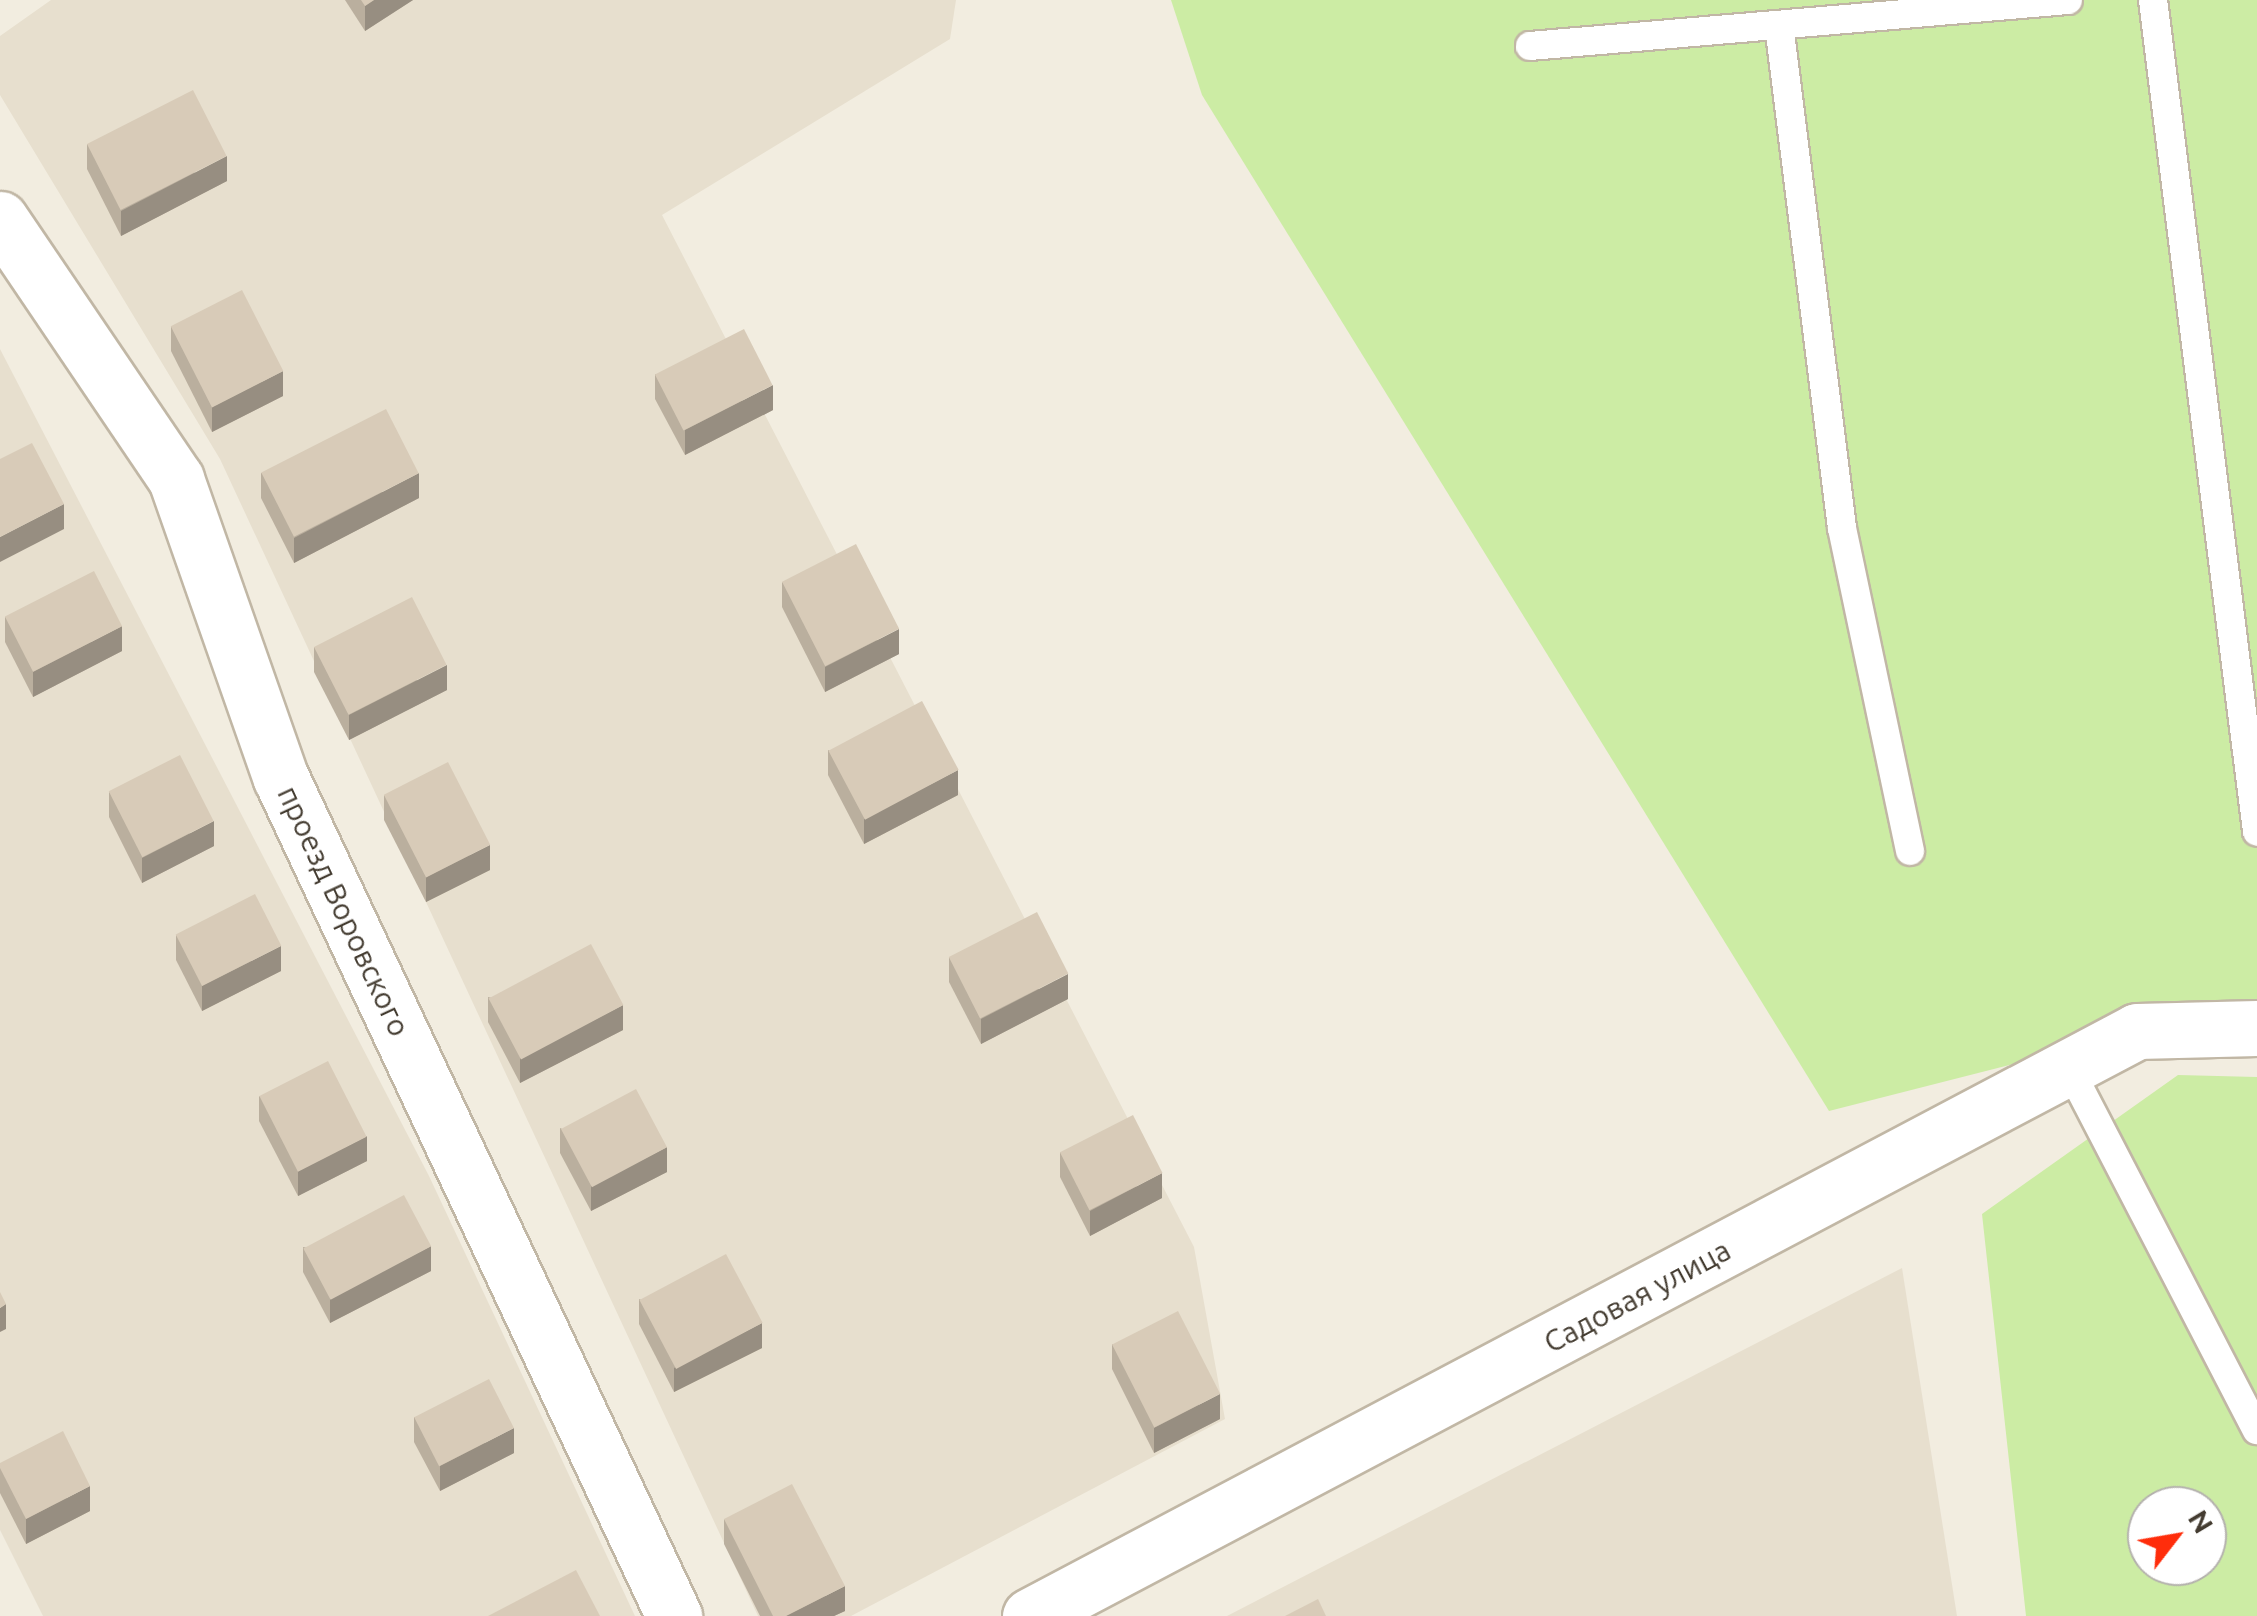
<!DOCTYPE html>
<html>
<head>
<meta charset="utf-8">
<style>
	body { margin:0 }
	#map { position:relative; width:2257px; height:1616px; overflow:hidden; background:#f2ede0; font-family:Ubuntu,sans-serif }
	div>[style] { position:absolute }
	.residential>* { inset:0; background:#e7dfce }
	.green>* { inset:0; background:#cceca4 }
	.roads { filter:drop-shadow(2px 0 #c1b7a5) drop-shadow(-2px 0 #c1b7a5) drop-shadow(0 2px #c1b7a5) drop-shadow(0 -2px #c1b7a5) }
	.service>* { height:28px; margin:-14px; padding:0 14px; transform-origin:14px; border-radius:14px; background:#fff }
	.minor>* { height:55px; margin:-27.5px; padding:0 27.5px; transform-origin:27.5px; border-radius:27.5px; background:#fff }
	.wall>* { inset:0; background:#baaf9e }
	.shaded-wall>* { inset:0; background:#978e81 }
	.building>* { inset:0; background:#d8cbb8; transform-origin:0 0 }
	span { translate:-50% -50%; white-space:nowrap; text-align:center; line-height:1.15; -webkit-text-stroke:9px #fff; paint-order:stroke }
	.street-label { font-size:30px; color:#443c31 }
	.north { position:absolute; left:2127px; top:1486px; width:100px; height:100px; box-sizing:border-box; background:#fff; border:2px solid #b4b1ad; border-radius:50%; rotate:59deg; font-size:28px; font-weight:700; line-height:40px; text-align:center; color:#443c31 }
	.north::after { content:''; display:block; margin:auto; width:35px; height:45px; background:#ff2d0b; clip-path:polygon(50% 0,100% 100%,50% 72%,0 100%) }
</style>
</head>
<body>
<div id="map">
	<div class="residential">
		<div style="clip-path:polygon(51px 0,956px 0,950px 39px,662px 215px,1194px 1247px,1225px 1419px,851px 1616px,758px 1616px,220px 459px,0 95px,0 36px)"></div>
		<div style="clip-path:polygon(0 349px,429px 1176px,635px 1616px,43px 1616px,0 1530px)"></div>
		<div style="clip-path:polygon(1902px 1268px,1957px 1616px,1227px 1616px)"></div>
	</div>
	<div class="green">
		<div style="clip-path:polygon(1171px 0,2257px 0,2257px 1002px,1829px 1111px,1202px 95px)"></div>
		<div style="clip-path:polygon(evenodd,2178px 1075px,2257px 1077px,2257px 1616px,2026px 1616px,1982px 1214px,2178px 1075px,2147px 1506px,2207px 1506px,2207px 1566px,2147px 1566px,2147px 1506px)"></div>
	</div>
	<div class="roads">
		<div class="service">
			<div style="left:2153px;top:0;width:838px;rotate:82.87deg"></div>
			<div style="left:1779px;top:25px;width:507px;rotate:82.86deg"></div>
			<div style="left:1842px;top:528px;width:330px;rotate:78.1deg"></div>
			<div style="left:1530px;top:46px;width:540px;rotate:-4.89deg"></div>
			<div style="left:2069px;top:1068px;width:408px;rotate:62.6deg"></div>
		</div>
		<div class="minor">
			<div style="left:0;top:219px;width:314px;rotate:55.9deg"></div>
			<div style="left:176px;top:479px;width:317px;rotate:70.7deg"></div>
			<div style="left:281px;top:778px;width:926px;rotate:64.87deg"></div>
			<div style="left:1030px;top:1616px;width:1252px;rotate:-27.85deg"></div>
			<div style="left:2137px;top:1031px;width:120px;rotate:-1.4deg"></div>
		</div>
	</div>
	<div class="wall">
		<div style="clip-path:polygon(345px 0,413px 0,365px 31px)"></div>
		<div style="clip-path:polygon(87px 144px,227px 181px,121px 236px,87px 169px)"></div>
		<div style="clip-path:polygon(171px 326px,283px 396px,212px 432px,171px 351px)"></div>
		<div style="clip-path:polygon(655px 374px,773px 410px,685px 455px,655px 399px)"></div>
		<div style="clip-path:polygon(261px 473px,419px 498px,294px 563px,261px 498px)"></div>
		<div style="clip-path:polygon(782px 582px,899px 654px,825px 692px,782px 607px)"></div>
		<div style="clip-path:polygon(5px 617px,122px 651px,33px 697px,5px 642px)"></div>
		<div style="clip-path:polygon(314px 647px,447px 690px,349px 740px,314px 672px)"></div>
		<div style="clip-path:polygon(828px 750px,958px 795px,864px 844px,828px 775px)"></div>
		<div style="clip-path:polygon(109px 792px,214px 846px,142px 883px,109px 817px)"></div>
		<div style="clip-path:polygon(384px 795px,490px 870px,426px 902px,384px 820px)"></div>
		<div style="clip-path:polygon(176px 935px,281px 971px,202px 1011px,176px 960px)"></div>
		<div style="clip-path:polygon(949px 957px,1068px 999px,981px 1044px,949px 982px)"></div>
		<div style="clip-path:polygon(488px 997px,623px 1030px,520px 1083px,488px 1022px)"></div>
		<div style="clip-path:polygon(259px 1096px,367px 1161px,298px 1196px,259px 1121px)"></div>
		<div style="clip-path:polygon(560px 1128px,667px 1172px,591px 1211px,560px 1153px)"></div>
		<div style="clip-path:polygon(1060px 1152px,1162px 1198px,1090px 1236px,1060px 1177px)"></div>
		<div style="clip-path:polygon(303px 1247px,431px 1271px,330px 1323px,303px 1272px)"></div>
		<div style="clip-path:polygon(639px 1299px,762px 1348px,674px 1392px,639px 1324px)"></div>
		<div style="clip-path:polygon(1112px 1344px,1220px 1419px,1154px 1453px,1112px 1369px)"></div>
		<div style="clip-path:polygon(414px 1417px,514px 1453px,440px 1491px,414px 1442px)"></div>
		<div style="clip-path:polygon(0 1463px,90px 1511px,26px 1544px,0 1493px)"></div>
		<div style="clip-path:polygon(724px 1519px,845px 1611px,834px 1616px,760px 1616px,724px 1544px)"></div>
	</div>
	<div class="shaded-wall">
		<div style="clip-path:polygon(374px 0,413px 0,365px 31px,365px 6px)"></div>
		<div style="clip-path:polygon(227px 156px,227px 181px,121px 236px,121px 211px)"></div>
		<div style="clip-path:polygon(283px 371px,283px 396px,212px 432px,212px 407px)"></div>
		<div style="clip-path:polygon(773px 385px,773px 410px,685px 455px,685px 430px)"></div>
		<div style="clip-path:polygon(419px 473px,419px 498px,294px 563px,294px 538px)"></div>
		<div style="clip-path:polygon(64px 504px,64px 529px,0 562px,0 537px)"></div>
		<div style="clip-path:polygon(122px 626px,122px 651px,33px 697px,33px 672px)"></div>
		<div style="clip-path:polygon(899px 629px,899px 654px,825px 692px,825px 667px)"></div>
		<div style="clip-path:polygon(447px 665px,447px 690px,349px 740px,349px 715px)"></div>
		<div style="clip-path:polygon(958px 770px,958px 795px,864px 844px,864px 819px)"></div>
		<div style="clip-path:polygon(214px 821px,214px 846px,142px 883px,142px 858px)"></div>
		<div style="clip-path:polygon(490px 845px,490px 870px,426px 902px,426px 877px)"></div>
		<div style="clip-path:polygon(281px 946px,281px 971px,202px 1011px,202px 986px)"></div>
		<div style="clip-path:polygon(1068px 974px,1068px 999px,981px 1044px,981px 1019px)"></div>
		<div style="clip-path:polygon(623px 1005px,623px 1030px,520px 1083px,520px 1058px)"></div>
		<div style="clip-path:polygon(367px 1136px,367px 1161px,298px 1196px,298px 1171px)"></div>
		<div style="clip-path:polygon(667px 1147px,667px 1172px,591px 1211px,591px 1186px)"></div>
		<div style="clip-path:polygon(1162px 1173px,1162px 1198px,1090px 1236px,1090px 1211px)"></div>
		<div style="clip-path:polygon(431px 1246px,431px 1271px,330px 1323px,330px 1298px)"></div>
		<div style="clip-path:polygon(6px 1304px,6px 1329px,0 1332px,0 1308px)"></div>
		<div style="clip-path:polygon(762px 1323px,762px 1348px,674px 1392px,674px 1368px)"></div>
		<div style="clip-path:polygon(1220px 1394px,1220px 1419px,1154px 1453px,1154px 1428px)"></div>
		<div style="clip-path:polygon(514px 1428px,514px 1453px,440px 1491px,440px 1466px)"></div>
		<div style="clip-path:polygon(90px 1486px,90px 1511px,26px 1544px,26px 1519px)"></div>
		<div style="clip-path:polygon(845px 1586px,845px 1611px,834px 1616px,786px 1616px)"></div>
	</div>
	<div class="building">
		<div style="clip-path:polygon(361px 0,374px 0,365px 6px)"></div>
		<div style="left:193px;top:90px;width:74px;height:119px;rotate:63deg"></div>
		<div style="left:242px;top:290px;width:91px;height:80px;rotate:63deg"></div>
		<div style="left:744px;top:329px;width:63px;height:100px;rotate:63deg"></div>
		<div style="left:386px;top:409px;width:72px;height:140px;rotate:63deg"></div>
		<div style="clip-path:polygon(32px 443px,64px 504px,0 537px,0 459px)"></div>
		<div style="left:856px;top:544px;width:95px;height:83px;rotate:63deg"></div>
		<div style="left:94px;top:571px;width:62px;height:100px;rotate:63deg"></div>
		<div style="left:412px;top:597px;width:76px;height:110px;rotate:63deg"></div>
		<div style="left:922px;top:701px;width:78px;height:106px;rotate:62deg"></div>
		<div style="left:180px;top:755px;width:74px;height:80px;rotate:63deg"></div>
		<div style="left:448px;top:762px;width:93px;height:72px;rotate:63deg"></div>
		<div style="left:255px;top:894px;width:58px;height:89px;rotate:63deg"></div>
		<div style="left:1037px;top:912px;width:69px;height:99px;rotate:63deg"></div>
		<div style="left:591px;top:944px;width:69px;height:116px;rotate:62deg"></div>
		<div style="left:328px;top:1061px;width:85px;height:77px;rotate:63deg"></div>
		<div style="left:636px;top:1089px;width:66px;height:85px;rotate:62deg"></div>
		<div style="left:1133px;top:1115px;width:65px;height:82px;rotate:63deg"></div>
		<div style="left:404px;top:1195px;width:58px;height:114px;rotate:62deg"></div>
		<div style="left:726px;top:1254px;width:78px;height:98px;rotate:62deg"></div>
		<div style="clip-path:polygon(0 1292px,6px 1304px,0 1308px)"></div>
		<div style="left:1178px;top:1311px;width:93px;height:74px;rotate:63deg"></div>
		<div style="left:489px;top:1379px;width:55px;height:84px;rotate:63deg"></div>
		<div style="clip-path:polygon(63px 1431px,90px 1486px,26px 1519px,0 1468px,0 1463px)"></div>
		<div style="clip-path:polygon(792px 1484px,845px 1586px,786px 1616px,773px 1616px,724px 1519px)"></div>
		<div style="clip-path:polygon(576px 1570px,600px 1616px,488px 1616px)"></div>
		<div style="clip-path:polygon(1318px 1599px,1326px 1616px,1285px 1616px)"></div>
	</div>
	<div class="street-label">
		<span style="left:344px;top:911px;rotate:65deg">проезд Воровского</span>
		<span style="left:1637px;top:1296px;rotate:-28deg">Садовая улица</span>
	</div>
	<div class="north">N</div>
</div>
</body>
</html>
